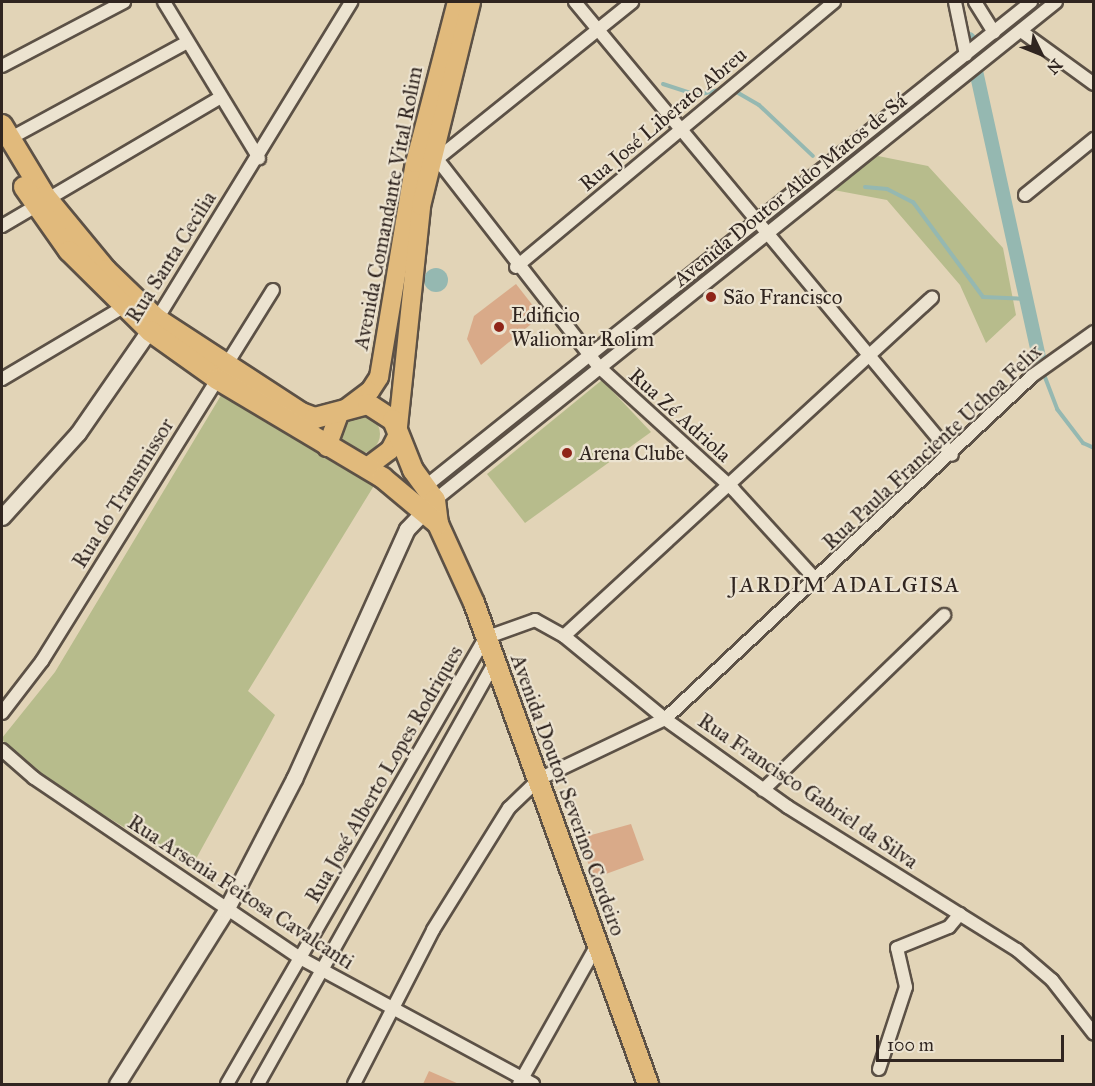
<!DOCTYPE html>
<html>
<head>
<meta charset="utf-8">
<style>
	body { margin:0 }
	#map { position:relative; width:1095px; height:1086px; overflow:hidden; background:#e2d4b7; font-family:"IM FELL Great Primer",serif }
	div>[style] { position:absolute }
	.green>* { inset:0; background:#b7bc8c }
	.round { border-radius:50% }
	.water>* { inset:0; background:#95b8b1 }
	.stream>* { height:4px; margin:-2px; padding:0 2px; transform-origin:2px; border-radius:2px; background:#95b8b1 }
	.canal>* { height:14px; margin:-7px; padding:0 7px; transform-origin:7px; border-radius:7px; background:#95b8b1 }
	.building>* { inset:0; background:#d9aa89 }
	.roads { filter:drop-shadow(2px 0 #5c5146) drop-shadow(-2px 0 #5c5146) drop-shadow(0 2px #5c5146) drop-shadow(0 -2px #5c5146) }
	.minor>* { height:12px; margin:-6px; padding:0 6px; transform-origin:6px; border-radius:6px; background:#ece3d0 }
	.tertiary>* { height:15px; margin:-7.5px; padding:0 7.5px; transform-origin:7.5px; border-radius:7.5px; background:#ece3d0 }
	.primary>* { height:18px; margin:-9px; padding:0 9px; transform-origin:9px; border-radius:9px; background:#e1ba7c }
	.trunk>* { height:20px; margin:-10px; padding:0 10px; transform-origin:10px; border-radius:10px; background:#e1ba7c }
	.dots>* { width:16px; height:16px; translate:-50% -50%; box-sizing:border-box; border:3px solid #ece3d0; border-radius:50% }
	span { translate:-50% -50%; white-space:nowrap; text-align:center; line-height:1.15; -webkit-text-stroke:4.5px #ece3d0; paint-order:stroke }
	.street-label { font-size:21px; color:#302520 }
	.poi-label { font-size:21px; color:#302520 }
	.left { translate:0 -50%; text-align:left }
	.neighbourhood-label { font-size:22px; color:#302520; letter-spacing:1.5px }
	.frame { position:absolute; inset:0; border:3px solid #302520; pointer-events:none }
	.north { position:absolute; left:1011px; top:24px; width:60px; height:60px; -webkit-text-stroke:4px #ece3d0; paint-order:stroke; rotate:133deg; font-size:16px; font-weight:700; line-height:24px; text-align:center; color:#302520 }
	.north::after { content:''; display:block; margin:auto; width:21px; height:27px; background:#302520; clip-path:polygon(50% 0,100% 100%,50% 72%,0 100%) }
	.scale { position:absolute; left:876px; top:1035px; width:188px; height:27px; box-sizing:border-box; border:3px solid #302520; border-top:0; padding-left:8px; font-size:18px; line-height:21px; white-space:nowrap; color:#302520; -webkit-text-stroke:4px #ece3d0; paint-order:stroke }
</style>
</head>
<body>
<div id="map">
	<div class="green">
		<div style="clip-path:polygon(878px 156px,928px 166px,1003px 248px,1016px 315px,986px 343px,960px 285px,887px 200px,823px 188px)"></div>
		<div style="clip-path:polygon(602px 380px,651px 432px,525px 523px,487px 474px)"></div>
		<div style="clip-path:polygon(226px 387px,375px 484px,248px 691px,275px 715px,191px 868px,12px 759px,2px 738px,55px 672px)"></div>
		<div class="round" style="left:342px;top:415px;width:38px;height:38px"></div>
	</div>
	<div class="water">
		<div class="round" style="left:424px;top:268px;width:24px;height:24px"></div>
	</div>
	<div class="stream">
		<div style="left:663px;top:84px;width:36px;rotate:18deg"></div>
		<div style="left:697px;top:95px;width:27px;rotate:-13deg"></div>
		<div style="left:733px;top:90px;width:30px;rotate:30deg"></div>
		<div style="left:759px;top:105px;width:74px;rotate:43.4deg"></div>
		<div style="left:865px;top:187px;width:22px;rotate:5deg"></div>
		<div style="left:887px;top:189px;width:29px;rotate:27deg"></div>
		<div style="left:913px;top:202px;width:118px;rotate:53.6deg"></div>
		<div style="left:983px;top:297px;width:45px;rotate:2.5deg"></div>
		<div style="left:1043px;top:372px;width:40px;rotate:69deg"></div>
		<div style="left:1057px;top:409px;width:43px;rotate:52.6deg"></div>
		<div style="left:1083px;top:443px;width:12px;rotate:24deg"></div>
	</div>
	<div class="canal">
		<div style="left:969px;top:39px;width:331px;rotate:77.6deg"></div>
	</div>
	<div class="building">
		<div style="clip-path:polygon(516px 284px,541px 316px,481px 365px,467px 339px,474px 316px)"></div>
		<div style="clip-path:polygon(631px 824px,644px 860px,595px 878px,577px 839px)"></div>
		<div style="clip-path:polygon(429px 1071px,459px 1084px,423px 1084px)"></div>
	</div>
	<div class="roads">
		<div class="minor">
			<div style="left:164px;top:2px;width:183px;rotate:58.7deg"></div>
			<div style="left:575px;top:2px;width:589px;rotate:50.23deg"></div>
			<div style="left:955px;top:2px;width:54px;rotate:78.3deg"></div>
			<div style="left:975px;top:2px;width:36px;rotate:58deg"></div>
			<div style="left:1021px;top:31px;width:90px;rotate:36deg"></div>
			<div style="left:2px;top:66px;width:138px;rotate:-27.7deg"></div>
			<div style="left:9px;top:139px;width:201px;rotate:-28.5deg"></div>
			<div style="left:437px;top:159px;width:262px;rotate:52.1deg"></div>
			<div style="left:598px;top:366px;width:183px;rotate:42.3deg"></div>
			<div style="left:733px;top:489px;width:123px;rotate:47.6deg"></div>
			<div style="left:432px;top:163px;width:257px;rotate:-38.8deg"></div>
			<div style="left:1025px;top:195px;width:89px;rotate:-39.1deg"></div>
			<div style="left:2px;top:226px;width:254px;rotate:-30.5deg"></div>
			<div style="left:516px;top:267px;width:414px;rotate:-39.8deg"></div>
			<div style="left:157px;top:319px;width:372px;rotate:-58.5deg"></div>
			<div style="left:2px;top:379px;width:149px;rotate:-30.7deg"></div>
			<div style="left:426px;top:486px;width:775px;rotate:-38.66deg"></div>
			<div style="left:435px;top:500px;width:796px;rotate:-38.73deg"></div>
			<div style="left:564px;top:636px;width:500px;rotate:-42.6deg"></div>
			<div style="left:2px;top:713px;width:66px;rotate:-52.4deg"></div>
			<div style="left:42px;top:661px;width:437px;rotate:-58.1deg"></div>
			<div style="left:2px;top:750px;width:43px;rotate:41.2deg"></div>
			<div style="left:34px;top:778px;width:321px;rotate:34.1deg"></div>
			<div style="left:300px;top:958px;width:265px;rotate:28.4deg"></div>
			<div style="left:763px;top:790px;width:252px;rotate:-44deg"></div>
			<div style="left:879px;top:1069px;width:86px;rotate:-71.8deg"></div>
			<div style="left:906px;top:987px;width:40px;rotate:-103deg"></div>
			<div style="left:897px;top:948px;width:56px;rotate:-22deg"></div>
			<div style="left:949px;top:927px;width:17px;rotate:-50deg"></div>
			<div style="left:227px;top:1084px;width:515px;rotate:-59.95deg"></div>
			<div style="left:485px;top:638px;width:53px;rotate:-19.8deg"></div>
			<div style="left:535px;top:620px;width:33px;rotate:29deg"></div>
			<div style="left:564px;top:636px;width:131px;rotate:39.4deg"></div>
			<div style="left:665px;top:719px;width:151px;rotate:35.6deg"></div>
			<div style="left:788px;top:807px;width:270px;rotate:32deg"></div>
			<div style="left:1017px;top:950px;width:46px;rotate:40.6deg"></div>
			<div style="left:1052px;top:980px;width:68px;rotate:52.1deg"></div>
			<div style="left:258px;top:1084px;width:482px;rotate:-60.7deg"></div>
			<div style="left:354px;top:1084px;width:173px;rotate:-62.8deg"></div>
			<div style="left:433px;top:930px;width:144px;rotate:-58.1deg"></div>
			<div style="left:509px;top:808px;width:42px;rotate:-44deg"></div>
			<div style="left:539px;top:779px;width:140px;rotate:-25.5deg"></div>
			<div style="left:665px;top:719px;width:502px;rotate:-43.06deg"></div>
			<div style="left:1032px;top:376px;width:76px;rotate:-35.4deg"></div>
			<div style="left:519px;top:1084px;width:162px;rotate:-60.7deg"></div>
		</div>
		<div class="tertiary">
			<div style="left:2px;top:517px;width:113px;rotate:-47.9deg"></div>
			<div style="left:78px;top:433px;width:135px;rotate:-55.3deg"></div>
			<div style="left:117px;top:1084px;width:205px;rotate:-57.9deg"></div>
			<div style="left:226px;top:910px;width:148px;rotate:-62.6deg"></div>
			<div style="left:294px;top:779px;width:274px;rotate:-65.7deg"></div>
			<div style="left:407px;top:529px;width:35px;rotate:-46deg"></div>
		</div>
		<div class="primary">
			<div style="left:327px;top:447px;width:35px;rotate:-70deg"></div>
			<div style="left:339px;top:414px;width:39px;rotate:-37deg"></div>
			<div style="left:370px;top:391px;width:17px;rotate:-57deg"></div>
			<div style="left:379px;top:377px;width:217px;rotate:-80.5deg"></div>
			<div style="left:415px;top:163px;width:166px;rotate:-75.4deg"></div>
			<div style="left:366px;top:468px;width:30px;rotate:-37deg"></div>
			<div style="left:390px;top:450px;width:16px;rotate:-63deg"></div>
			<div style="left:397px;top:436px;width:231px;rotate:-84deg"></div>
			<div style="left:421px;top:206px;width:210px;rotate:-76.2deg"></div>
		</div>
		<div class="trunk">
			<div style="left:2px;top:125px;width:83px;rotate:58.8deg"></div>
			<div style="left:45px;top:196px;width:96px;rotate:50.5deg"></div>
			<div style="left:106px;top:270px;width:71px;rotate:43.9deg"></div>
			<div style="left:157px;top:319px;width:172px;rotate:33.1deg"></div>
			<div style="left:301px;top:413px;width:15px;rotate:20deg"></div>
			<div style="left:315px;top:418px;width:55px;rotate:-14.8deg"></div>
			<div style="left:368px;top:404px;width:30px;rotate:33deg"></div>
			<div style="left:393px;top:420px;width:54px;rotate:68.2deg"></div>
			<div style="left:413px;top:470px;width:37px;rotate:54deg"></div>
			<div style="left:435px;top:500px;width:24px;rotate:83deg"></div>
			<div style="left:438px;top:524px;width:87px;rotate:65.5deg"></div>
			<div style="left:474px;top:603px;width:512px;rotate:70.11deg"></div>
			<div style="left:24px;top:187px;width:78px;rotate:54.9deg"></div>
			<div style="left:69px;top:251px;width:114px;rotate:44.6deg"></div>
			<div style="left:150px;top:331px;width:82px;rotate:35.6deg"></div>
			<div style="left:217px;top:379px;width:193px;rotate:30.8deg"></div>
			<div style="left:383px;top:478px;width:72px;rotate:39.9deg"></div>
		</div>
	</div>
	<div class="dots">
		<div style="left:711px;top:297px;background:#8f2418"></div>
		<div style="left:499px;top:327px;background:#8f2418"></div>
		<div style="left:567px;top:453px;background:#8f2418"></div>
	</div>
	<div class="street-label">
		<span style="left:663px;top:119px;rotate:-40deg">Rua José Liberato Abreu</span>
		<span style="left:790px;top:190px;rotate:-39deg">Avenida Doutor Aldo Matos de Sá</span>
		<span style="left:388px;top:208px;rotate:-79deg">Avenida Comandante Vital Rolim</span>
		<span style="left:171px;top:257px;rotate:-58deg">Rua Santa Cecilia</span>
		<span style="left:680px;top:415px;rotate:42deg">Rua Zé Adriola</span>
		<span style="left:932px;top:447px;rotate:-43deg">Rua Paula Franciente Uchoa Felix</span>
		<span style="left:123px;top:493px;rotate:-58deg">Rua do Transmissor</span>
		<span style="left:384px;top:774px;rotate:-60deg">Rua José Alberto Lopes Rodriques</span>
		<span style="left:808px;top:791px;rotate:34deg">Rua Francisco Gabriel da Silva</span>
		<span style="left:568px;top:795px;rotate:70deg">Avenida Doutor Severino Cordeiro</span>
		<span style="left:241px;top:892px;rotate:33deg">Rua Arsenia Feitosa Cavalcanti</span>
	</div>
	<div class="poi-label">
		<span class="left" style="left:723px;top:297px">São Francisco</span>
		<span class="left" style="left:511px;top:327px">Edificio<br>Waliomar Rolim</span>
		<span class="left" style="left:579px;top:453px">Arena Clube</span>
	</div>
	<div class="neighbourhood-label">
		<span style="left:845px;top:585px">JARDIM ADALGISA</span>
	</div>
	<div class="frame"></div>
	<div class="north">N</div>
	<div class="scale">100 m</div>
</div>
</body>
</html>
